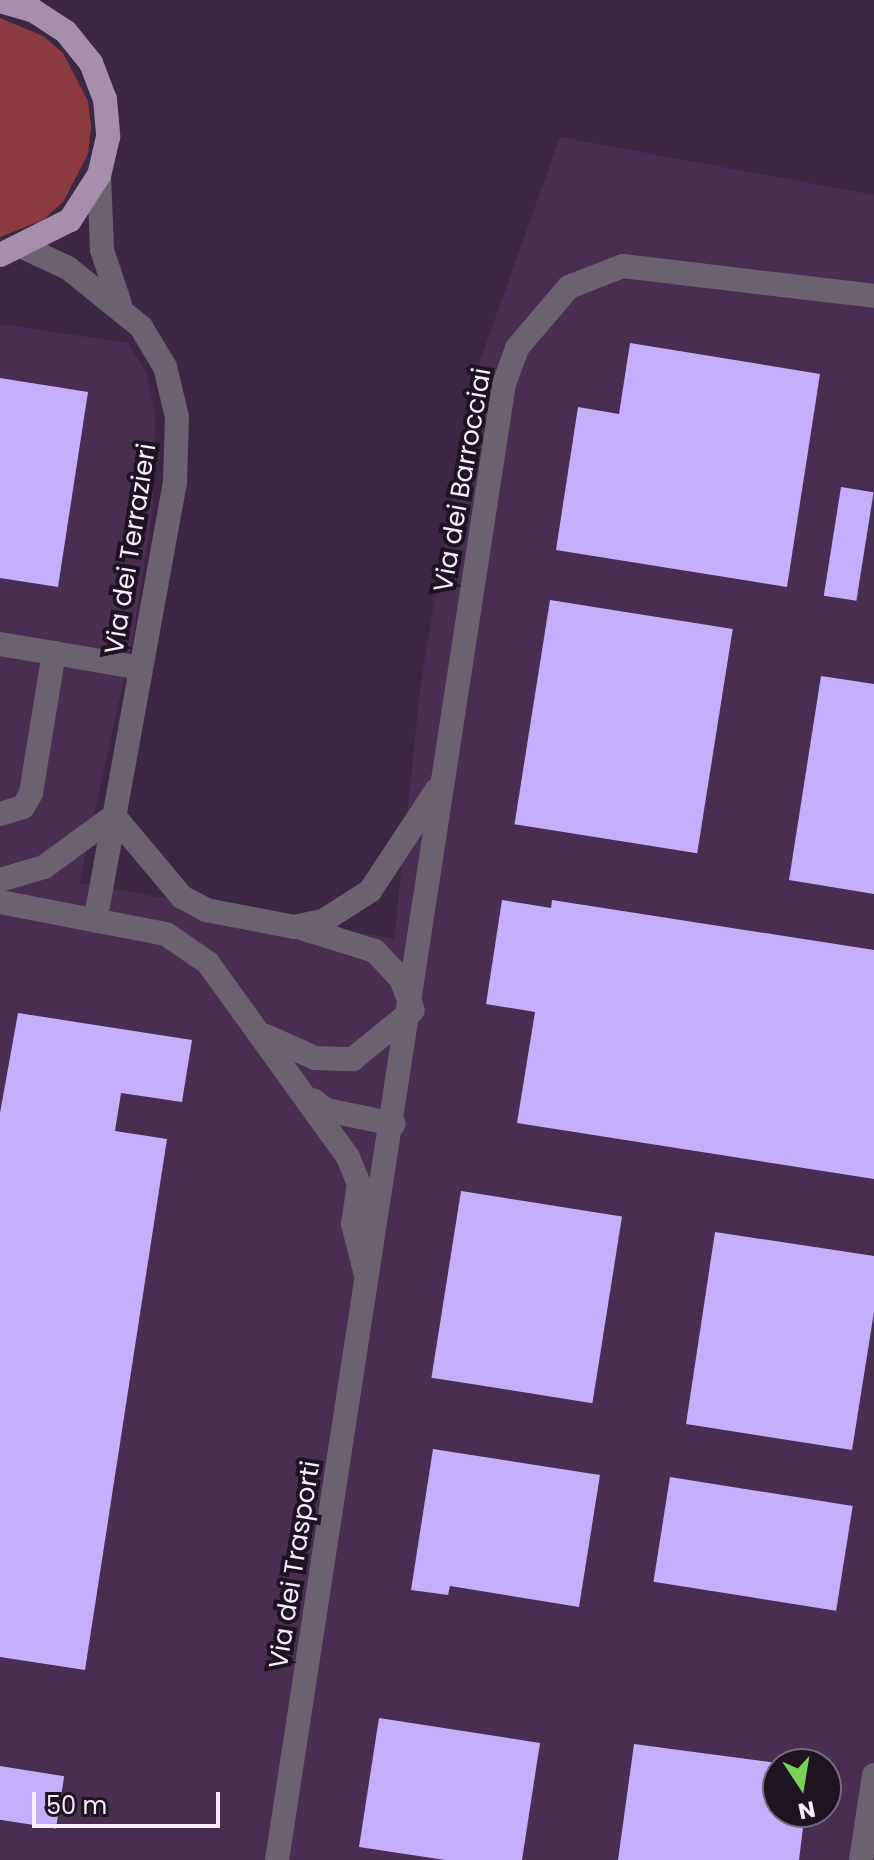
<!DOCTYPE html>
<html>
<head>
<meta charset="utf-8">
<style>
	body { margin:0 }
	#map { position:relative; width:874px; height:1860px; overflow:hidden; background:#3c2743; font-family:Poppins,sans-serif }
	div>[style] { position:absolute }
	.built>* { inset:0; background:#482e50 }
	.green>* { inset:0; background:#8b3a40 }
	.building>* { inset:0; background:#c5aefc; transform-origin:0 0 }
	.minor>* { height:24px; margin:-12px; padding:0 12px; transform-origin:12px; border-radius:12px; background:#6b616f }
	.major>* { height:24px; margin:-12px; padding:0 12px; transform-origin:12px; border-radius:12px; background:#a58fac }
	span { translate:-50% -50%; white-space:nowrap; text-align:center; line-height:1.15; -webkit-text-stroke:8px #1e1421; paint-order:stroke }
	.street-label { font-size:26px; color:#faedff }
	.north { position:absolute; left:762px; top:1748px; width:80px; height:80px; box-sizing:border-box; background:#1e1421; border:2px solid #766b7a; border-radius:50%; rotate:168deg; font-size:22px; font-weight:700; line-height:32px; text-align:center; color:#faedff }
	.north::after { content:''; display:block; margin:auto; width:28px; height:36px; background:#7ad157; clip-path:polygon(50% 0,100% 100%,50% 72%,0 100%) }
	.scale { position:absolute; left:32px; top:1792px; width:188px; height:36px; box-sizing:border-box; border:4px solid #faedff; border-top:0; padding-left:10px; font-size:24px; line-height:28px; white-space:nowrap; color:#faedff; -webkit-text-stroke:6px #1e1421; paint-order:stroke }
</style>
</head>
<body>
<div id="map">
	<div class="built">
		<div style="clip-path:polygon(evenodd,560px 137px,874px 195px,874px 1860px,0 1860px,0 324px,128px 343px,146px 372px,155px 414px,153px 506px,134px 632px,79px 883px,394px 939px,421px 682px,471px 386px,560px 137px,778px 1764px,826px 1764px,826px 1812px,778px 1812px,778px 1764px)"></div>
	</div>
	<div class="green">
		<div style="clip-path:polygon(0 18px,43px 36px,63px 53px,88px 101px,91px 127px,88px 154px,63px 202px,43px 220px,0 237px)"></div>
	</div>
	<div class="building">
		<div style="clip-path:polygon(630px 343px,820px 374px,787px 587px,556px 550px,578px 407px,619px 414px)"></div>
		<div style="clip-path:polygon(0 378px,88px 392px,58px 587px,0 578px)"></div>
		<div style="left:841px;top:487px;width:33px;height:110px;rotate:9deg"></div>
		<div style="left:550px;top:600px;width:185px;height:227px;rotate:9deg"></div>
		<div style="clip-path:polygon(821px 676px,874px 684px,874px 894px,789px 880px)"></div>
		<div style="clip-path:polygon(502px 900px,551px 908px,552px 900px,874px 950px,874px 1179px,517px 1123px,535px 1012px,486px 1004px)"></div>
		<div style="clip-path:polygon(18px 1013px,192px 1040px,182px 1102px,121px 1093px,115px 1131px,167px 1139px,85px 1670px,0 1657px,0 1113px)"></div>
		<div style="left:461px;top:1191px;width:163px;height:189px;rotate:9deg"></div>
		<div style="clip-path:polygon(715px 1232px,874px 1256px,874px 1312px,852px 1450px,686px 1424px)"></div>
		<div style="clip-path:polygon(433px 1449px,600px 1475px,579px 1607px,450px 1586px,448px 1595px,411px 1590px)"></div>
		<div style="left:670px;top:1477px;width:185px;height:106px;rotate:9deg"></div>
		<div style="clip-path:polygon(379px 1718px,540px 1743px,522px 1860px,445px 1860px,359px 1847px)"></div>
		<div style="clip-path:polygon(634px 1744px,778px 1763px,778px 1812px,805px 1812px,799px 1860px,618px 1860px)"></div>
		<div style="left:0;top:1766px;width:65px;height:53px;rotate:9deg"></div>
	</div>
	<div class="minor">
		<div style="left:99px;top:175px;width:75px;rotate:87.7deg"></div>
		<div style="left:102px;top:250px;width:57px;rotate:71.6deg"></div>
		<div style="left:25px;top:248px;width:47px;rotate:24.9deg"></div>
		<div style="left:68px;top:268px;width:94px;rotate:38.9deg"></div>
		<div style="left:141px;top:327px;width:47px;rotate:59deg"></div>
		<div style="left:165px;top:367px;width:51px;rotate:76.5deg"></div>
		<div style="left:177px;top:417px;width:65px;rotate:91.8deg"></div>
		<div style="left:175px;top:482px;width:446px;rotate:100.3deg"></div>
		<div style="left:0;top:644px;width:55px;rotate:9.5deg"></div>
		<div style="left:0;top:814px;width:24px;rotate:-17deg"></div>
		<div style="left:23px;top:807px;width:16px;rotate:-60deg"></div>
		<div style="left:31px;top:793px;width:142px;rotate:-80.7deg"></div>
		<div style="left:54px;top:653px;width:88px;rotate:9.8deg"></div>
		<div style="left:114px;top:816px;width:106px;rotate:50deg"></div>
		<div style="left:182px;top:897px;width:27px;rotate:28deg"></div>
		<div style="left:206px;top:910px;width:90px;rotate:10.9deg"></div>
		<div style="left:294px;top:927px;width:30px;rotate:-12deg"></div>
		<div style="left:323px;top:921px;width:56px;rotate:-32.6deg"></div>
		<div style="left:370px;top:891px;width:120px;rotate:-56.6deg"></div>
		<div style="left:0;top:880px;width:46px;rotate:-16.5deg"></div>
		<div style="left:44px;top:867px;width:87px;rotate:-36.1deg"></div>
		<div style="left:0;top:902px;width:169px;rotate:10.9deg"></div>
		<div style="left:166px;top:934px;width:51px;rotate:34.6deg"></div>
		<div style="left:208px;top:963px;width:239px;rotate:54.2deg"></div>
		<div style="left:348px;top:1157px;width:29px;rotate:68deg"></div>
		<div style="left:359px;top:1184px;width:40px;rotate:98.5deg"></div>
		<div style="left:353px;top:1224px;width:49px;rotate:75.7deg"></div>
		<div style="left:301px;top:928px;width:77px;rotate:17.3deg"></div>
		<div style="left:375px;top:951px;width:38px;rotate:47deg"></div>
		<div style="left:401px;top:979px;width:31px;rotate:69deg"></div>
		<div style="left:266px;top:1036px;width:54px;rotate:24.2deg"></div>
		<div style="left:315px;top:1058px;width:38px;rotate:2deg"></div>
		<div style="left:353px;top:1059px;width:77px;rotate:-39.2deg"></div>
		<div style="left:313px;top:1100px;width:16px;rotate:38deg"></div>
		<div style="left:326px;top:1110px;width:69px;rotate:11.6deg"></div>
		<div style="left:277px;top:1860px;width:1493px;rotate:-81.26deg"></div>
		<div style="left:504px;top:384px;width:38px;rotate:-70deg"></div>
		<div style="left:517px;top:348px;width:80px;rotate:-49.6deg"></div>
		<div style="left:569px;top:287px;width:58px;rotate:-21.3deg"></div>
		<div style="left:623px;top:266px;width:253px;rotate:6.8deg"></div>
		<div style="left:861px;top:1860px;width:86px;rotate:-81.3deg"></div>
	</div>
	<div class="major">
		<div style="left:0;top:1px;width:35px;rotate:16deg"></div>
		<div style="left:34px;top:11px;width:38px;rotate:33deg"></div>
		<div style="left:66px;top:32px;width:40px;rotate:51deg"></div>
		<div style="left:91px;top:63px;width:39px;rotate:69deg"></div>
		<div style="left:105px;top:99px;width:38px;rotate:85deg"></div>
		<div style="left:108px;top:137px;width:39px;rotate:103deg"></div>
		<div style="left:99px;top:175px;width:54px;rotate:122.8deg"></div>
		<div style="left:70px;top:220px;width:78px;rotate:153.4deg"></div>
	</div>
	<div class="street-label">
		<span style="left:463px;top:480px;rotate:-80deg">Via dei Barrocciai</span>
		<span style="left:131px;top:549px;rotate:-81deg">Via dei Terrazieri</span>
		<span style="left:295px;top:1565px;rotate:-81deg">Via dei Trasporti</span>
	</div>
	<div class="north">N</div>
	<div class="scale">50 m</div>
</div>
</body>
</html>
